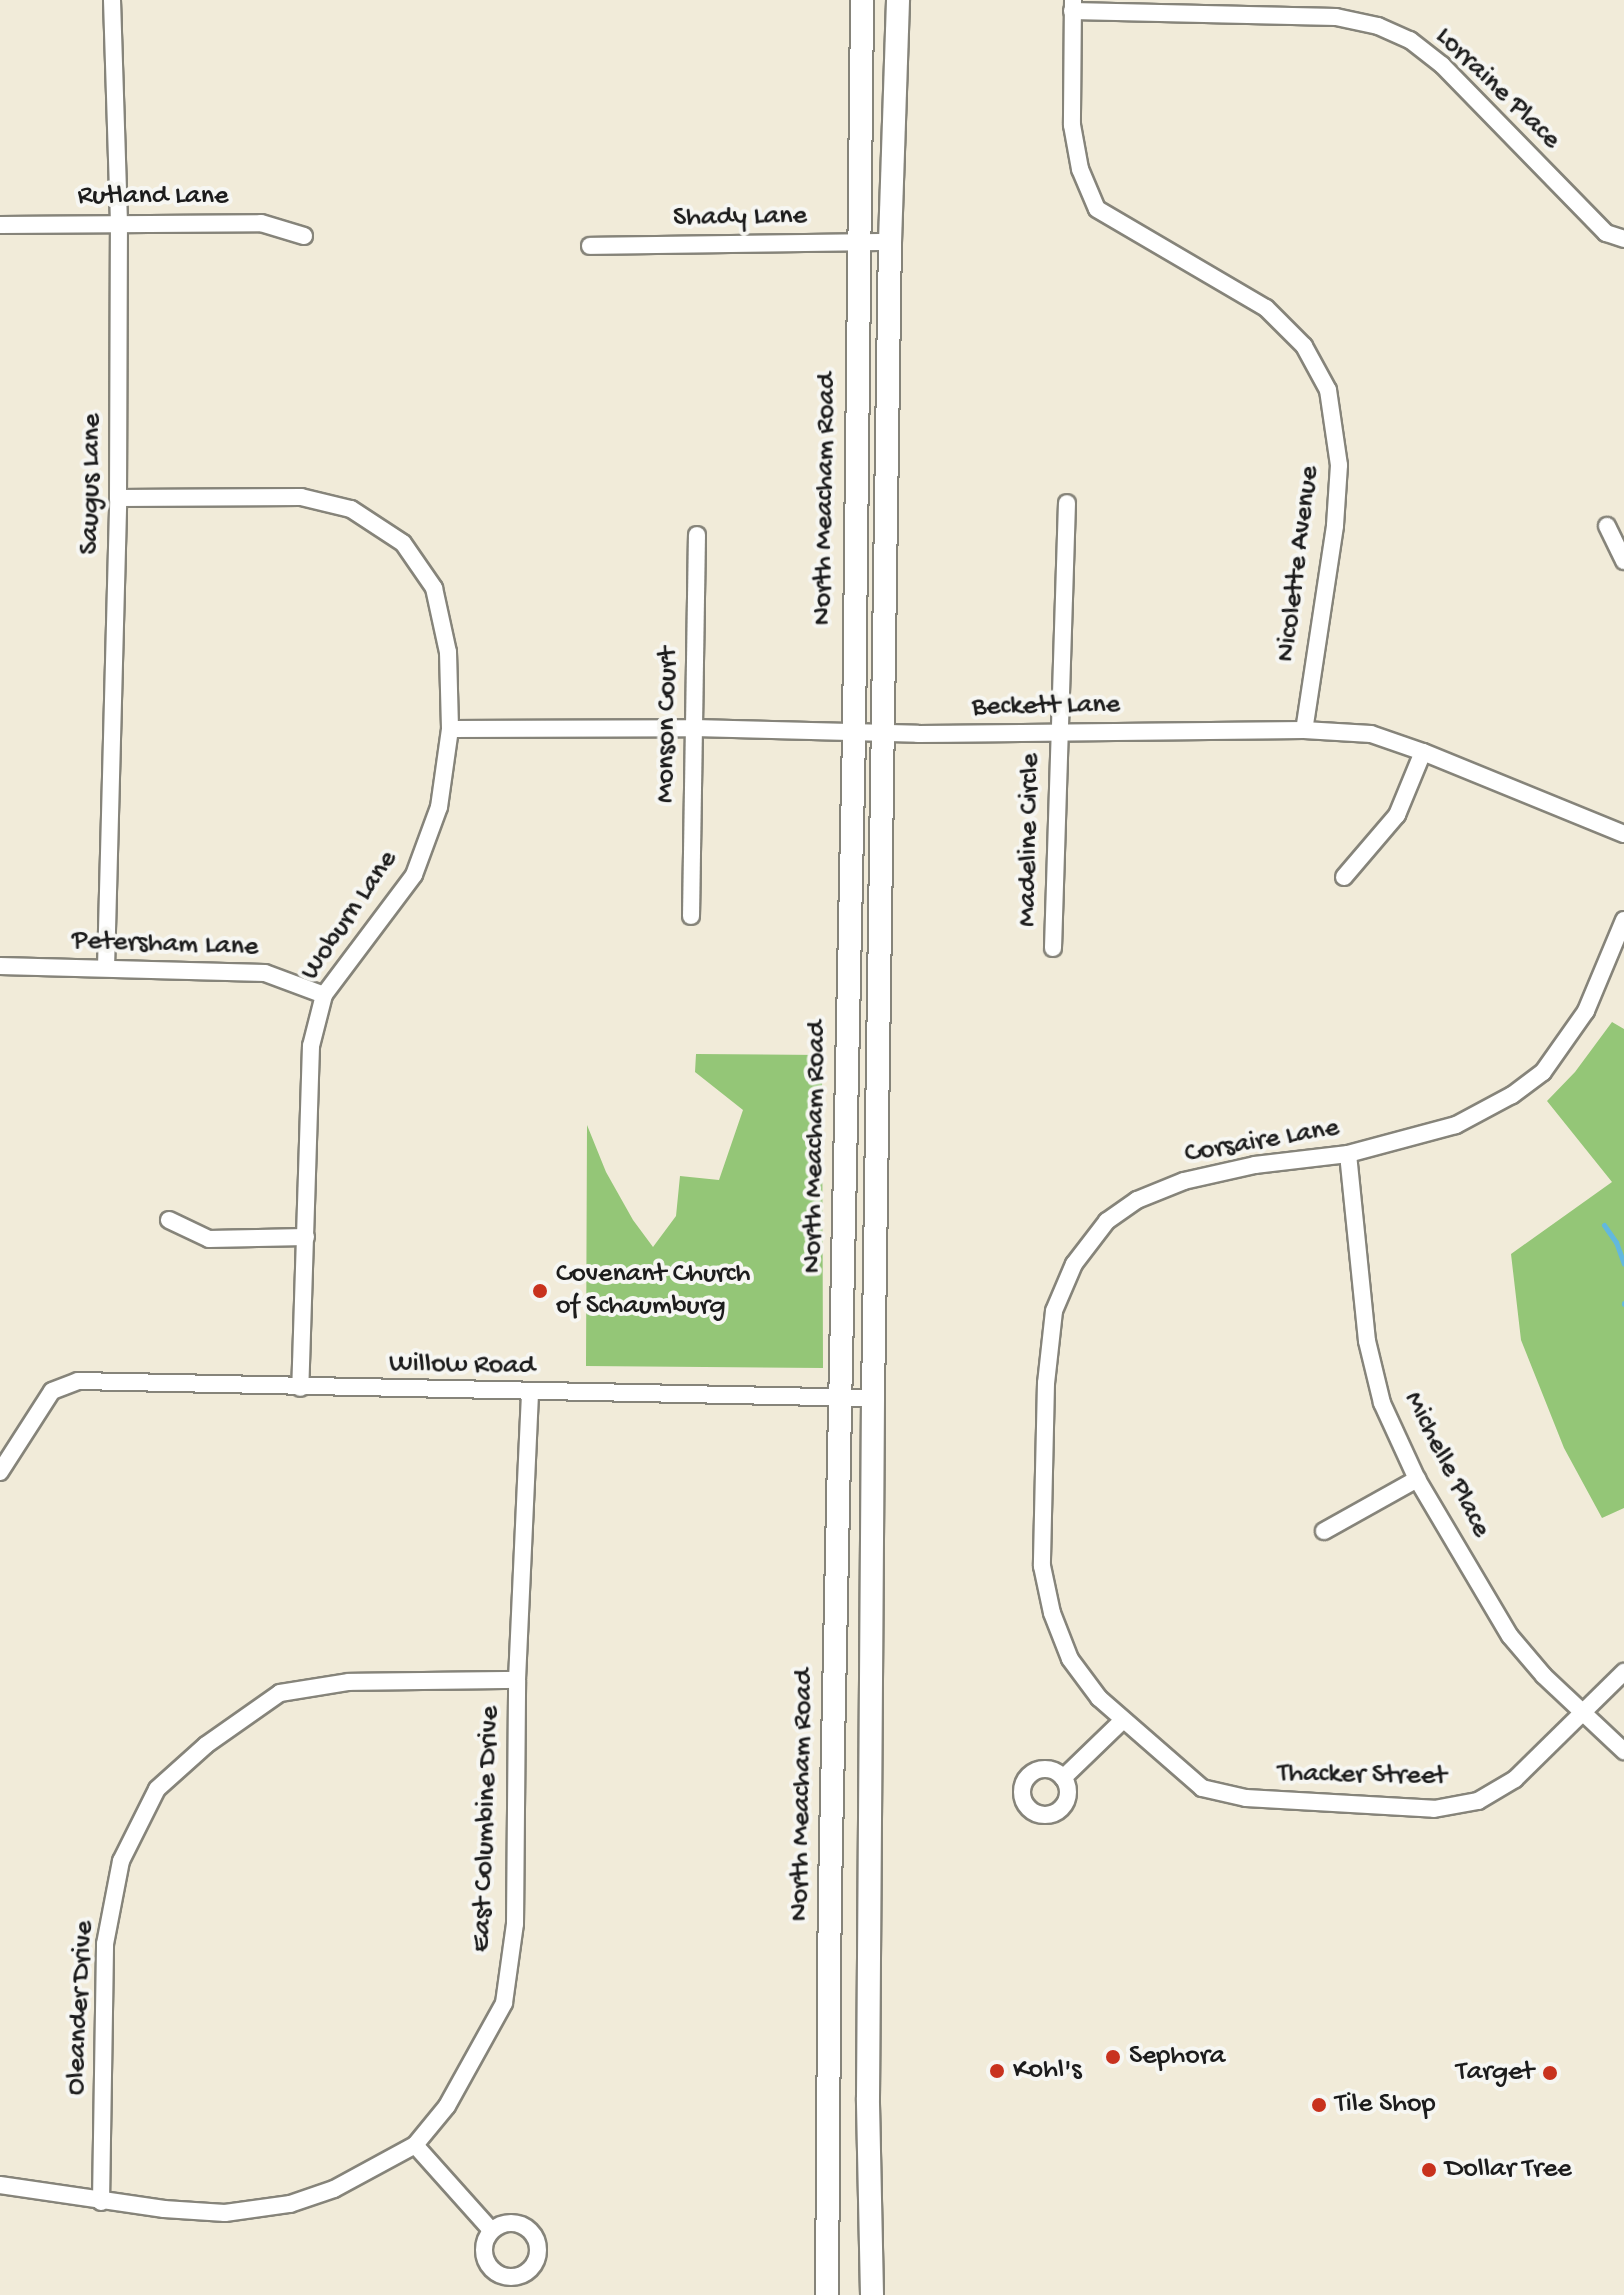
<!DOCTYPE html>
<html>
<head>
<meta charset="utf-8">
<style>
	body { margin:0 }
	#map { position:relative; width:1624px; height:2295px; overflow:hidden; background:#f1ebd9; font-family:"Gochi Hand",sans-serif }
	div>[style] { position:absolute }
	.green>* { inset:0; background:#94c677 }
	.stream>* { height:5px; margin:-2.5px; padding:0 2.5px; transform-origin:2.5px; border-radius:2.5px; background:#62b8de }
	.roads { filter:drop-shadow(2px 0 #86847a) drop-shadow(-2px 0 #86847a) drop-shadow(0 2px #86847a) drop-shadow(0 -2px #86847a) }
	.street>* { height:16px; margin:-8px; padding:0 8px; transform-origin:8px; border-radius:8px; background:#fff }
	.street>.ring { margin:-8px; padding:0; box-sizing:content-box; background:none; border:16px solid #fff; border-radius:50% }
	.secondary>* { height:22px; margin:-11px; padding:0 11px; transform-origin:11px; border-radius:11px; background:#fff }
	.dots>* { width:22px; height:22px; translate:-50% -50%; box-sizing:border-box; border:4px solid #f6f6f2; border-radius:50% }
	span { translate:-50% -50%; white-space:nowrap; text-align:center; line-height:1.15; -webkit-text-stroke:8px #f6f6f2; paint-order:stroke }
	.street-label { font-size:28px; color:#1c1c1c }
	.poi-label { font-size:28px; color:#1c1c1c }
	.left { translate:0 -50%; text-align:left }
	.right { translate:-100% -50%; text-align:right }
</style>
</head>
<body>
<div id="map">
	<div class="green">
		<div style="clip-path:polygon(1612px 1022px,1624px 1029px,1624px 1508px,1602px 1518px,1564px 1448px,1521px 1340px,1511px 1254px,1612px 1182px,1547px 1101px,1575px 1072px)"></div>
		<div style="clip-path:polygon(696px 1054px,822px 1055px,823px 1368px,586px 1366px,587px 1125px,606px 1172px,633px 1220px,653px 1247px,676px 1216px,680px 1176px,719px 1180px,743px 1110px,695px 1072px)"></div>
	</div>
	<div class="stream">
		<div style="left:1604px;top:1225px;width:21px;rotate:55deg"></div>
		<div style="left:1616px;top:1242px;width:23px;rotate:70deg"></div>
		<div style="left:1624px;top:1303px;width:1px;rotate:90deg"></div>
	</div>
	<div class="roads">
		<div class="street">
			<div style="left:1073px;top:0;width:125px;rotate:90.5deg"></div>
			<div style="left:1072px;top:125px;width:45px;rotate:79.7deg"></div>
			<div style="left:1080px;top:169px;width:43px;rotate:67deg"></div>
			<div style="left:1097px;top:209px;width:196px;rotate:30.4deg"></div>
			<div style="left:1266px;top:308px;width:54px;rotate:45deg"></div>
			<div style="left:1304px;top:346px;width:50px;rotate:61.4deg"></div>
			<div style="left:1328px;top:390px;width:76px;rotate:81.7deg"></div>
			<div style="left:1339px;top:465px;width:61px;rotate:93.8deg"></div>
			<div style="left:1335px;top:526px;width:206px;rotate:98.6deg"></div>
			<div style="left:1072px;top:11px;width:264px;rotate:1.3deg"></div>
			<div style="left:1336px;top:17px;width:43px;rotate:12.1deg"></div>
			<div style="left:1378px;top:26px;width:35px;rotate:24deg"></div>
			<div style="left:1410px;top:40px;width:41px;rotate:38deg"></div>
			<div style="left:1442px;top:65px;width:235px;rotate:45.7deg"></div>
			<div style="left:1606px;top:233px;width:19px;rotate:18deg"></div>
			<div style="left:0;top:225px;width:261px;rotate:-0.4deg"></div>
			<div style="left:261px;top:223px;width:45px;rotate:16.8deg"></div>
			<div style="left:590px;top:246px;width:300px;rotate:-0.8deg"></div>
			<div style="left:118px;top:498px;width:183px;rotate:-0.3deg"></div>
			<div style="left:301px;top:497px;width:51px;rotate:13.5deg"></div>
			<div style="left:351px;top:509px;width:62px;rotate:33.2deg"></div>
			<div style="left:403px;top:543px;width:55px;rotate:55.4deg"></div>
			<div style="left:434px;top:588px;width:66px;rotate:77.7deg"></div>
			<div style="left:448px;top:652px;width:77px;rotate:88.5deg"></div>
			<div style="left:450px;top:729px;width:79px;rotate:98deg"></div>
			<div style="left:439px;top:807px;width:72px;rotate:110.2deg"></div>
			<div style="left:414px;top:875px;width:150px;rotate:126.9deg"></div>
			<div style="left:324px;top:995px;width:53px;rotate:104.3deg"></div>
			<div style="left:311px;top:1046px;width:342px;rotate:91.8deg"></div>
			<div style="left:1607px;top:526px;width:39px;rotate:64deg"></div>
			<div style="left:450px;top:729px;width:244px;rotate:-0.2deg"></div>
			<div style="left:694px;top:728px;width:224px;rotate:1.5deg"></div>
			<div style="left:918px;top:734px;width:386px;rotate:-0.6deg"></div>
			<div style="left:1304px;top:730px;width:67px;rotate:3.4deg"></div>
			<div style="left:1371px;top:734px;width:55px;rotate:19.1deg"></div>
			<div style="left:1423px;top:752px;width:217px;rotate:22.2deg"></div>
			<div style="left:1344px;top:877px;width:82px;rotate:-49.5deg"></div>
			<div style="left:1397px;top:815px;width:68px;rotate:-67.6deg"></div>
			<div style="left:691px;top:916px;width:381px;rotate:-89.1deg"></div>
			<div style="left:1624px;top:920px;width:99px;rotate:112.7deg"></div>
			<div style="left:1586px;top:1011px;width:75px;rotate:125.2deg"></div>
			<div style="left:1543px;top:1072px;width:39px;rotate:143deg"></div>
			<div style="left:1512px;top:1095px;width:64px;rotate:151.8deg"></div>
			<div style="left:1456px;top:1125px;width:112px;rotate:165deg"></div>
			<div style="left:1348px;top:1154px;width:94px;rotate:173.3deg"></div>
			<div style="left:1255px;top:1165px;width:73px;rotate:167.3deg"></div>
			<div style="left:1184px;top:1181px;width:51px;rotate:158deg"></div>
			<div style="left:1137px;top:1200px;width:37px;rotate:145deg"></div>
			<div style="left:1107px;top:1221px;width:54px;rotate:127.5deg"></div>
			<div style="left:1074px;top:1264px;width:51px;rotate:113.1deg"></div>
			<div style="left:1054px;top:1311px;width:72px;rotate:96.3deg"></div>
			<div style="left:1046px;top:1383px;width:183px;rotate:91.3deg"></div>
			<div style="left:1042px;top:1566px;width:48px;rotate:78deg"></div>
			<div style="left:1052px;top:1613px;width:49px;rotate:68.6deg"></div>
			<div style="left:1070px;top:1659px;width:49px;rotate:53.4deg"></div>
			<div style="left:1099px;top:1698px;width:137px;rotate:41.1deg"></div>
			<div style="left:1202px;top:1788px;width:45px;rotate:12.8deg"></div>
			<div style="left:1246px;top:1798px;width:188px;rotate:3.3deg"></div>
			<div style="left:1434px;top:1809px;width:45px;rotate:-10.3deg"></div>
			<div style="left:1478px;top:1801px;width:43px;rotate:-30.7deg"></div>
			<div style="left:1515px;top:1779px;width:153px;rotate:-44.5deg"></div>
			<div style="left:1053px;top:948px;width:445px;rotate:-88.2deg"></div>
			<div style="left:0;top:966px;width:265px;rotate:1.5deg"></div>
			<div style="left:265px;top:973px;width:63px;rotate:20.4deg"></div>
			<div style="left:106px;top:968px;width:470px;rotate:-88.5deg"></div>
			<div style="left:118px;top:498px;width:275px;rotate:-89.8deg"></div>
			<div style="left:119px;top:223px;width:223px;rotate:-91.8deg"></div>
			<div style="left:1348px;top:1154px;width:188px;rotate:84.2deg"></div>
			<div style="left:1367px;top:1341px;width:64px;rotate:76.4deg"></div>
			<div style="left:1382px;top:1403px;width:84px;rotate:65.3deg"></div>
			<div style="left:1417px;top:1479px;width:182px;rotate:59.4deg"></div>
			<div style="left:1510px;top:1636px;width:52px;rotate:49.6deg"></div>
			<div style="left:1544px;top:1676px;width:110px;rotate:43.2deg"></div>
			<div style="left:169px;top:1220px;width:44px;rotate:25.4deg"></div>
			<div style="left:209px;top:1239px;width:97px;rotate:-1.2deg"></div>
			<div style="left:0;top:1472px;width:96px;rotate:-57.3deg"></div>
			<div style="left:52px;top:1391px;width:28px;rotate:-21deg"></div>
			<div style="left:78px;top:1381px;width:795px;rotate:1.23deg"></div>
			<div style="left:1324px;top:1531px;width:107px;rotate:-29.2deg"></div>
			<div class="ring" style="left:1022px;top:1769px;width:30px;height:30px"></div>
			<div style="left:1063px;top:1778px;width:82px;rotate:-44deg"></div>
			<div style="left:415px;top:2145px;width:115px;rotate:48.2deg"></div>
			<div style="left:0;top:2185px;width:166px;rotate:8.3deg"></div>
			<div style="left:164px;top:2209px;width:61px;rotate:3.8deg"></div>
			<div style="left:225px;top:2213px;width:66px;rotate:-7.9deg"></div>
			<div style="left:290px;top:2204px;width:46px;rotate:-18.8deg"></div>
			<div style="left:334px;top:2189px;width:92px;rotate:-28.5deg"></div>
			<div style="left:415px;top:2145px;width:50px;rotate:-50.6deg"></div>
			<div style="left:447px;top:2106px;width:118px;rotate:-61deg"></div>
			<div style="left:504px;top:2003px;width:80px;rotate:-82.1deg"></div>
			<div style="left:515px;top:1924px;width:244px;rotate:-89.5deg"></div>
			<div style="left:517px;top:1680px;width:287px;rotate:-87.4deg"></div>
			<div style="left:101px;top:2202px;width:258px;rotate:-89.1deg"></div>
			<div style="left:105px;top:1944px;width:85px;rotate:-79.1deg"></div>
			<div style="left:121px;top:1861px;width:80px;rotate:-63.4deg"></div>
			<div style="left:157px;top:1789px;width:66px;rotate:-41.9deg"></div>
			<div style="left:206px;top:1745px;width:90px;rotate:-35.1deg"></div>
			<div style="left:280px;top:1693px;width:70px;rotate:-9.1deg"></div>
			<div style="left:349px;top:1682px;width:168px;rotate:-0.7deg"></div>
			<div class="ring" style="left:484px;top:2223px;width:38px;height:38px"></div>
		</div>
		<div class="secondary">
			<div style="left:827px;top:2295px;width:405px;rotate:-89.6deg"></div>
			<div style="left:830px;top:1890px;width:1157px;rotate:-88.81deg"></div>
			<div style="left:854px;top:733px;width:733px;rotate:-89.37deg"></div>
			<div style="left:872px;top:2295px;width:197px;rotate:-91.2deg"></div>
			<div style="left:868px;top:2098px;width:700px;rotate:-89.59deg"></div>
			<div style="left:873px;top:1398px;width:1156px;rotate:-89.16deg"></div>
			<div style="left:890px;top:242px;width:242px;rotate:-88.1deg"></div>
		</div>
	</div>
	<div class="dots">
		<div style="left:540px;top:1291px;background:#c8321e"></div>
		<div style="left:1113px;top:2057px;background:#c8321e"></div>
		<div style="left:997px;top:2071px;background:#c8321e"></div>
		<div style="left:1550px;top:2073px;background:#c8321e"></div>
		<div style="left:1319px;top:2105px;background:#c8321e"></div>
		<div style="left:1429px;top:2170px;background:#c8321e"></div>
	</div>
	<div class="street-label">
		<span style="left:1497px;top:89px;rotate:44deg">Lorraine Place</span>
		<span style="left:153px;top:197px">Rutland Lane</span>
		<span style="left:740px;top:218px;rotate:-1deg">Shady Lane</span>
		<span style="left:92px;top:484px;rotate:-89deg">Saugus Lane</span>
		<span style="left:826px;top:499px;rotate:-89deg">North Meacham Road</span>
		<span style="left:1299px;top:564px;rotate:-83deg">Nicolette Avenue</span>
		<span style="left:1046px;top:707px;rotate:-1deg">Beckett Lane</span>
		<span style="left:668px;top:725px;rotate:-89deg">Monson Court</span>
		<span style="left:1030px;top:840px;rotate:-89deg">Madeline Circle</span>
		<span style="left:350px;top:916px;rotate:-56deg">Woburn Lane</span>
		<span style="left:165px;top:945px;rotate:2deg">Petersham Lane</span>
		<span style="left:1262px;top:1142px;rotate:-10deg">Corsaire Lane</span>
		<span style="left:816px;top:1147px;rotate:-89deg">North Meacham Road</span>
		<span style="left:462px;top:1366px;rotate:1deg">Willow Road</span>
		<span style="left:1446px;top:1465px;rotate:63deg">Michelle Place</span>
		<span style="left:1362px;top:1776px;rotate:1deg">Thacker Street</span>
		<span style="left:803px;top:1795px;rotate:-89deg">North Meacham Road</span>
		<span style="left:487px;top:1829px;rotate:-88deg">East Columbine Drive</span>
		<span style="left:81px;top:2008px;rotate:-87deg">Oleander Drive</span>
	</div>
	<div class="poi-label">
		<span class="left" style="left:556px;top:1291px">Covenant Church<br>of Schaumburg</span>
		<span class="left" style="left:1129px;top:2057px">Sephora</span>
		<span class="left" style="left:1013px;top:2071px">Kohl's</span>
		<span class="right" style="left:1534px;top:2073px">Target</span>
		<span class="left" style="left:1335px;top:2105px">Tile Shop</span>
		<span class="left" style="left:1445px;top:2170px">Dollar Tree</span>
	</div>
</div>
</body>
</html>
